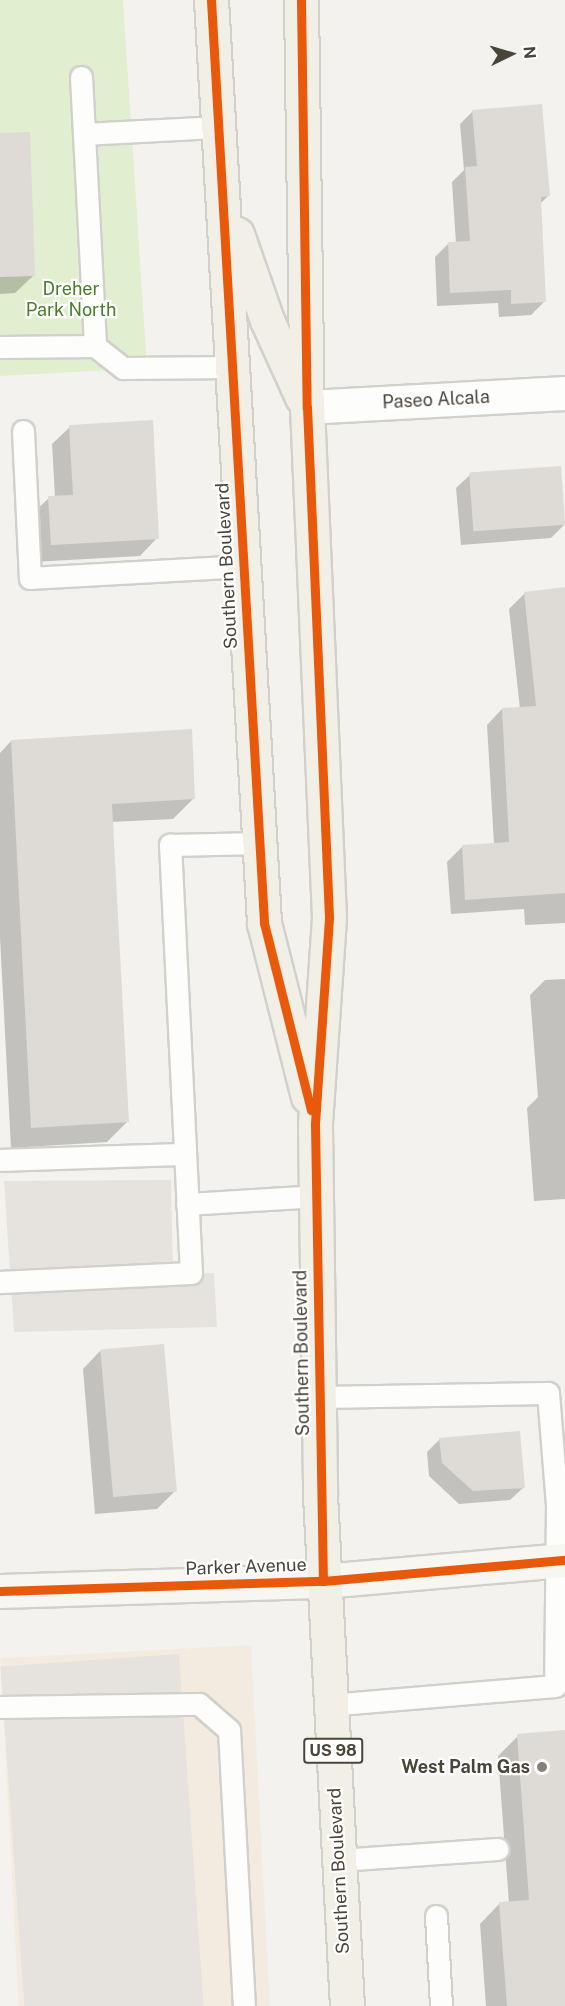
<!DOCTYPE html>
<html>
<head>
<meta charset="utf-8">
<style>
	body { margin:0 }
	#map { position:relative; width:565px; height:2006px; overflow:hidden; background:#f4f2ee; font-family:"Public Sans",sans-serif }
	div>[style] { position:absolute }
	.commercial>* { inset:0; background:#f3ebdf; transform-origin:0 0 }
	.green>* { inset:0; background:#e1eecf }
	.parking>* { inset:0; background:#e6e3df; transform-origin:0 0 }
	.shadow>* { inset:0; background:#0003 }
	.building>* { inset:0; background:#dedbd6; transform-origin:0 0 }
	.roads { filter:drop-shadow(2px 0 #d2d0cb) drop-shadow(-2px 0 #d2d0cb) drop-shadow(0 2px #d2d0cb) drop-shadow(0 -2px #d2d0cb) }
	.lane>* { height:21px; margin:-10.5px; padding:0 10.5px; transform-origin:10.5px; border-radius:10.5px; background:#fdfdfc }
	.street>* { height:33px; margin:-16.5px; padding:0 16.5px; transform-origin:16.5px; border-radius:16.5px; background:#fdfdfc }
	.secondary>* { height:33px; margin:-16.5px; padding:0 16.5px; transform-origin:16.5px; border-radius:16.5px; background:#f7f6f1 }
	.primary>* { height:33px; margin:-16.5px; padding:0 16.5px; transform-origin:16.5px; border-radius:16.5px; background:#f2efe6 }
	.cycleway>* { height:9px; margin:-4.5px; padding:0 4.5px; transform-origin:4.5px; border-radius:4.5px; background:#e8590c }
	.dots>* { width:16px; height:16px; translate:-50% -50%; box-sizing:border-box; border:3px solid #fff; border-radius:50% }
	span { translate:-50% -50%; white-space:nowrap; text-align:center; line-height:1.15; -webkit-text-stroke:4.5px #fff; paint-order:stroke }
	.shield-label span { padding:2px 4px; background:#fff; border:2px solid; border-radius:4px; -webkit-text-stroke-width:0 }
	.shield-label { font-size:16px; color:#4b4439; font-weight:700 }
	.park-label { font-size:18px; color:#4a7f2a }
	.street-label { font-size:18px; color:#4b4439 }
	.poi-label { font-size:18px; color:#4b4439; font-weight:700 }
	.right { translate:-100% -50%; text-align:right }
	.north { position:absolute; left:481px; top:24px; width:60px; height:60px; -webkit-text-stroke:4px #fff; paint-order:stroke; rotate:85deg; font-size:16px; font-weight:700; line-height:24px; text-align:center; color:#4b4439 }
	.north::after { content:''; display:block; margin:auto; width:21px; height:27px; background:#4b4439; clip-path:polygon(50% 0,100% 100%,50% 72%,0 100%) }
</style>
</head>
<body>
<div id="map">
	<div class="commercial">
		<div style="left:251px;top:1645px;width:362px;height:251px;rotate:87deg"></div>
	</div>
	<div class="green">
		<div style="clip-path:polygon(0 0,123px 0,147px 368px,0 376px)"></div>
	</div>
	<div class="parking">
		<div style="clip-path:polygon(171px 1180px,173px 1274px,214px 1273px,217px 1327px,14px 1332px,4px 1181px)"></div>
		<div style="left:179px;top:1654px;width:353px;height:179px;rotate:86deg"></div>
	</div>
	<div class="shadow">
		<div style="clip-path:polygon(473px 111px,548px 196px,540px 204px,544px 302px,531px 315px,499px 317px,498px 303px,437px 306px,435px 257px,448px 244px,456px 244px,452px 182px,464px 170px,460px 124px)"></div>
		<div style="clip-path:polygon(0 135px,33px 276px,15px 293px,0 294px)"></div>
		<div style="clip-path:polygon(70px 427px,157px 538px,140px 556px,33px 562px,31px 515px,49px 498px,55px 497px,52px 444px)"></div>
		<div style="clip-path:polygon(470px 475px,564px 525px,551px 538px,461px 545px,456px 488px)"></div>
		<div style="clip-path:polygon(565px 589px,565px 923px,525px 925px,524px 909px,451px 914px,447px 862px,463px 846px,494px 844px,487px 725px,502px 709px,520px 709px,509px 609px,524px 594px)"></div>
		<div style="clip-path:polygon(11px 741px,194px 798px,173px 819px,111px 822px,127px 1122px,107px 1142px,11px 1148px,0 937px,0 753px)"></div>
		<div style="clip-path:polygon(565px 979px,565px 1199px,534px 1201px,527px 1108px,538px 1097px,530px 995px,545px 980px)"></div>
		<div style="clip-path:polygon(100px 1351px,175px 1491px,157px 1509px,95px 1514px,83px 1369px)"></div>
		<div style="clip-path:polygon(440px 1439px,524px 1487px,510px 1500px,459px 1504px,429px 1476px,427px 1452px)"></div>
		<div style="clip-path:polygon(565px 1732px,565px 2006px,486px 2006px,480px 1924px,500px 1903px,509px 1903px,498px 1756px,518px 1736px)"></div>
	</div>
	<div class="building">
		<div style="clip-path:polygon(542px 104px,550px 196px,541px 197px,546px 302px,511px 304px,511px 290px,450px 293px,448px 242px,470px 241px,465px 167px,477px 166px,472px 110px)"></div>
		<div style="clip-path:polygon(30px 132px,35px 276px,0 277px,0 133px)"></div>
		<div style="clip-path:polygon(153px 420px,159px 539px,51px 545px,48px 496px,73px 495px,69px 425px)"></div>
		<div style="left:561px;top:466px;width:59px;height:92px;rotate:86deg"></div>
		<div style="clip-path:polygon(565px 587px,565px 893px,465px 900px,462px 845px,509px 842px,502px 708px,536px 706px,524px 592px)"></div>
		<div style="clip-path:polygon(192px 729px,195px 799px,112px 804px,129px 1122px,31px 1128px,11px 740px)"></div>
		<div style="left:164px;top:1344px;width:148px;height:64px;rotate:85deg"></div>
		<div style="clip-path:polygon(520px 1431px,525px 1488px,473px 1491px,442px 1463px,439px 1438px)"></div>
		<div style="clip-path:polygon(565px 1730px,565px 2006px,507px 2006px,499px 1902px,529px 1900px,517px 1734px)"></div>
	</div>
	<div class="roads">
		<div class="lane">
			<div style="left:81px;top:77px;width:269px;rotate:87deg"></div>
			<div style="left:84px;top:134px;width:135px;rotate:-3deg"></div>
			<div style="left:0;top:347px;width:95px;rotate:-0.6deg"></div>
			<div style="left:95px;top:346px;width:36px;rotate:38deg"></div>
			<div style="left:123px;top:368px;width:109px;rotate:-0.5deg"></div>
			<div style="left:23px;top:431px;width:147px;rotate:87.3deg"></div>
			<div style="left:30px;top:578px;width:214px;rotate:-3.2deg"></div>
			<div style="left:0;top:1160px;width:185px;rotate:-1.9deg"></div>
			<div style="left:187px;top:1204px;width:129px;rotate:-3.5deg"></div>
			<div style="left:0;top:1282px;width:191px;rotate:-2.7deg"></div>
			<div style="left:191px;top:1273px;width:429px;rotate:-92.8deg"></div>
			<div style="left:170px;top:845px;width:90px;rotate:-1.3deg"></div>
			<div style="left:319px;top:1397px;width:229px;rotate:-1deg"></div>
			<div style="left:548px;top:1393px;width:111px;rotate:85.4deg"></div>
			<div style="left:557px;top:1504px;width:182px;rotate:90.6deg"></div>
			<div style="left:555px;top:1686px;width:226px;rotate:175.2deg"></div>
			<div style="left:0;top:1707px;width:199px;rotate:-0.9deg"></div>
			<div style="left:199px;top:1704px;width:40px;rotate:41deg"></div>
			<div style="left:229px;top:1730px;width:276px;rotate:86.9deg"></div>
			<div style="left:339px;top:1860px;width:159px;rotate:-4deg"></div>
			<div style="left:436px;top:1916px;width:90px;rotate:86.8deg"></div>
		</div>
		<div class="street">
			<div style="left:307px;top:407px;width:258px;rotate:-3.1deg"></div>
		</div>
		<div class="secondary">
			<div style="left:0;top:1591px;width:323px;rotate:-1.8deg"></div>
			<div style="left:323px;top:1581px;width:243px;rotate:-5deg"></div>
		</div>
		<div class="primary">
			<div style="left:211px;top:0;width:925px;rotate:86.71deg"></div>
			<div style="left:264px;top:923px;width:179px;rotate:75.8deg"></div>
			<div style="left:301px;top:0;width:407px;rotate:89.2deg"></div>
			<div style="left:307px;top:407px;width:511px;rotate:87.53deg"></div>
			<div style="left:329px;top:918px;width:207px;rotate:93.9deg"></div>
			<div style="left:315px;top:1125px;width:370px;rotate:89.2deg"></div>
			<div style="left:320px;top:1495px;width:512px;rotate:86.98deg"></div>
			<div style="left:237px;top:234px;width:91px;rotate:70.8deg"></div>
			<div style="left:267px;top:320px;width:85px;rotate:65.6deg"></div>
		</div>
	</div>
	<div class="cycleway">
		<div style="left:211px;top:0;width:925px;rotate:86.71deg"></div>
		<div style="left:264px;top:923px;width:193px;rotate:75.9deg"></div>
		<div style="left:301px;top:0;width:407px;rotate:89.2deg"></div>
		<div style="left:307px;top:407px;width:511px;rotate:87.53deg"></div>
		<div style="left:329px;top:918px;width:207px;rotate:93.9deg"></div>
		<div style="left:315px;top:1125px;width:456px;rotate:89deg"></div>
		<div style="left:0;top:1591px;width:323px;rotate:-1.8deg"></div>
		<div style="left:323px;top:1581px;width:243px;rotate:-5deg"></div>
	</div>
	<div class="dots">
		<div style="left:542px;top:1767px;background:#868178"></div>
	</div>
	<div class="shield-label">
		<span style="left:333px;top:1751px">US 98</span>
	</div>
	<div class="park-label">
		<span style="left:71px;top:300px">Dreher<br>Park North</span>
	</div>
	<div class="street-label">
		<span style="left:436px;top:400px;rotate:-3deg">Paseo Alcala</span>
		<span style="left:227px;top:566px;rotate:-93deg">Southern Boulevard</span>
		<span style="left:302px;top:1353px;rotate:-91deg">Southern Boulevard</span>
		<span style="left:246px;top:1567px;rotate:-2deg">Parker Avenue</span>
		<span style="left:339px;top:1871px;rotate:-93deg">Southern Boulevard</span>
	</div>
	<div class="poi-label">
		<span class="right" style="left:530px;top:1767px">West Palm Gas</span>
	</div>
	<div class="north">N</div>
</div>
</body>
</html>
